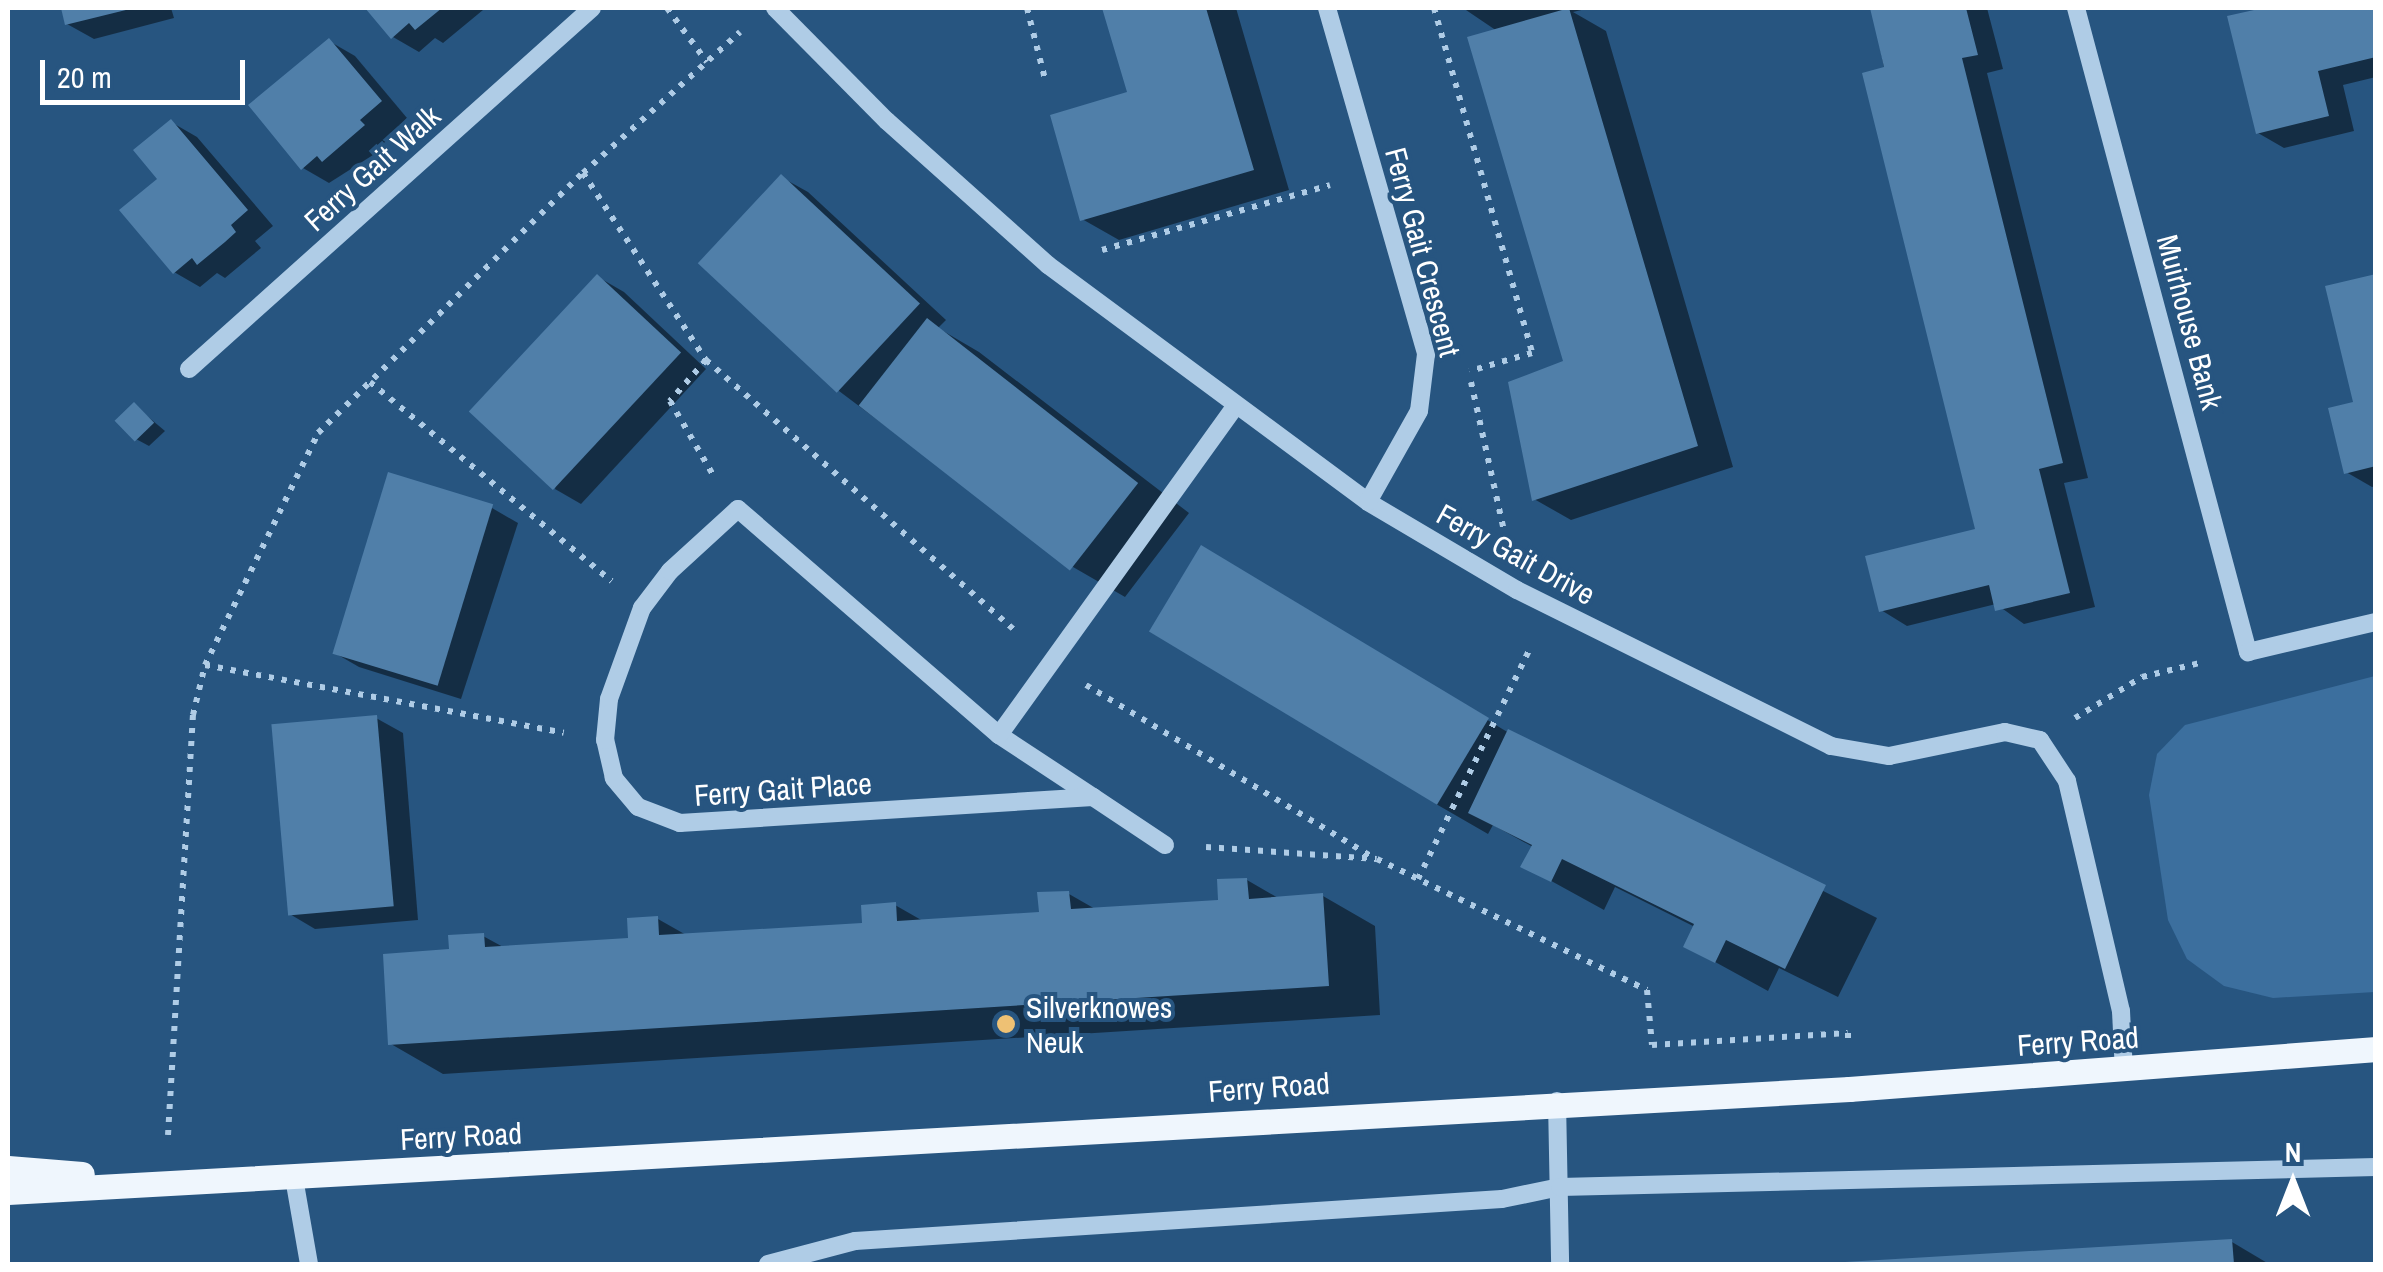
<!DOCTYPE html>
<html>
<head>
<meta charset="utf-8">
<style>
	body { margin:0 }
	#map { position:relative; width:2383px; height:1272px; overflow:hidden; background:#275580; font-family:"Archivo Narrow",sans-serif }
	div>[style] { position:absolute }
	.green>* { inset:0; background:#3c6f9e }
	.shadow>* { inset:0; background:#0007 }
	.building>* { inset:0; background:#507fa9; transform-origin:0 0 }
	.path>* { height:6px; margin-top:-3px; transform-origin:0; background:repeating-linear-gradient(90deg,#afcce6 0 5px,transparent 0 13px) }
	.minor>* { height:18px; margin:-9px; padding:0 9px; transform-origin:9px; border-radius:9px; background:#afcce6 }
	.major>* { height:25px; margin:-12.5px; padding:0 12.5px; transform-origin:12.5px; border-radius:12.5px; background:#eff6fd }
	.dots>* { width:28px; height:28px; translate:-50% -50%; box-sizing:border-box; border:5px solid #275580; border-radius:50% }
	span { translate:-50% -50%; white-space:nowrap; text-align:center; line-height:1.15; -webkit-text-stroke:8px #275580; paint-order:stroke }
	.street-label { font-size:30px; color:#fff }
	.poi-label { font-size:30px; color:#fff }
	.left { translate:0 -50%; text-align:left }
	.frame { position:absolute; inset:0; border:10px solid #fff; pointer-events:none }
	.north { position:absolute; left:2243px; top:1132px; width:100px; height:100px; -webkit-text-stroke:8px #275580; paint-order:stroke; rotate:0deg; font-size:28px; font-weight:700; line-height:40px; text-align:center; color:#fff }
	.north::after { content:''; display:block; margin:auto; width:35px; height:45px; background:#fff; clip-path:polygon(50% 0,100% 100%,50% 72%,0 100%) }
	.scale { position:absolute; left:40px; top:60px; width:205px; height:45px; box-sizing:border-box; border:5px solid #fff; border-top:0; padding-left:12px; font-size:30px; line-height:35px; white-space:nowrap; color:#fff; -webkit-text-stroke:8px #275580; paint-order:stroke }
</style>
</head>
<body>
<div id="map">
	<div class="green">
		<div style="clip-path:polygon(2375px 676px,2375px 992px,2273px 998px,2224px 986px,2187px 959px,2168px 920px,2149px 795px,2157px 754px,2185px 725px)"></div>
	</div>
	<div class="shadow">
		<div style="clip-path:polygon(63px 8px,171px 8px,174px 18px,94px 39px,67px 24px)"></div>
		<div style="clip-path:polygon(368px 8px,481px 8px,483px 10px,443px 43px,435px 38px,419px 52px,393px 37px)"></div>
		<div style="clip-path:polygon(1104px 8px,1236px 8px,1289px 190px,1119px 240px,1082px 219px,1130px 94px)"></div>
		<div style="clip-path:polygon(1463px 8px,1590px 8px,1573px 12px,1606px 31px,1733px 467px,1571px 520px,1534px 499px,1566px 363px,1497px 31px)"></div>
		<div style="clip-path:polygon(1872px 8px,1987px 8px,2003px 69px,1987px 73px,2088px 478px,2064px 483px,2095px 607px,2024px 624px,1996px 604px,1907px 626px,1881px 610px,1978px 531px)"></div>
		<div style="clip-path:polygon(2273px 8px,2376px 8px,2376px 77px,2343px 85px,2354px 131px,2284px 148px,2258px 133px,2230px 18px)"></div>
		<div style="clip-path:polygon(329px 41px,355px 56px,407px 118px,373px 155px,329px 183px,303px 168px)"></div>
		<div style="clip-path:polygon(171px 122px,197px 137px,273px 226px,255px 241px,261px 248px,225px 278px,217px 273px,200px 287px,174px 272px,160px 179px)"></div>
		<div style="clip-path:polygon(781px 177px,808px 192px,946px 320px,938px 328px,979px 352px,1189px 513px,1125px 597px,1073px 567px,839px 391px)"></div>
		<div style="clip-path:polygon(598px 277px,624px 292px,706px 369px,581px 504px,555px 489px)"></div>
		<div style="clip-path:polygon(2376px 277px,2376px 486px,2372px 487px,2346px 472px)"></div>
		<div style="clip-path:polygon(134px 405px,165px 431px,149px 446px,136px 439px)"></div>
		<div style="clip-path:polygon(492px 508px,518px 523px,461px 699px,359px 667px,333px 652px)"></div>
		<div style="clip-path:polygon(1254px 579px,1509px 733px,1877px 918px,1838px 997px,1779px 968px,1768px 991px,1686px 946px,1695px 927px,1615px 887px,1604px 910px,1524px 866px,1533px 847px,1493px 825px,1488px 834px,1436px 804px)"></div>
		<div style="clip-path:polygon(376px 718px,403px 733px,418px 920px,315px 929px,288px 913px)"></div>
		<div style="clip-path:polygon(1247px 880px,1280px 899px,1323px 896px,1375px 926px,1380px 1015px,443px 1074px,391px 1044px,451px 951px,483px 936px,505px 948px,631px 940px,658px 919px,688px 936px,864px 925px,895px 905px,923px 921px,1041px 914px,1069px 894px,1097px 910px,1221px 903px)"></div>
		<div style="clip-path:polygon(2232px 1242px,2269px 1264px,1840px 1264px)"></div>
	</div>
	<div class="building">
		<div style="clip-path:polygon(61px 8px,129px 8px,130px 9px,65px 25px)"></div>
		<div style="clip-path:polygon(365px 8px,442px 8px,415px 30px,409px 23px,391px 39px)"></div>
		<div style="clip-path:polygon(1102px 8px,1206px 8px,1254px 170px,1080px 221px,1050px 115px,1127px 92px)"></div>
		<div style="clip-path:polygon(1569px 8px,1698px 446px,1532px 501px,1508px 382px,1563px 361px,1467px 37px)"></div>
		<div style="clip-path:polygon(1870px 8px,1966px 8px,1978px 55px,1962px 58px,2063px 463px,2039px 469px,2070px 593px,1995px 611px,1989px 585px,1879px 612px,1865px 556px,1975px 529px,1862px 73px,1884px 67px)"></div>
		<div style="clip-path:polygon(2263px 8px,2376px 8px,2376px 57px,2318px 71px,2329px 116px,2256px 134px,2227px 16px)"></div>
		<div style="clip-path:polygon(329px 38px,382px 101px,360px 120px,365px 125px,322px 162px,317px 156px,301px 170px,248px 105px)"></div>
		<div style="clip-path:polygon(171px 119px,248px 210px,231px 225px,236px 232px,225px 242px,197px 265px,192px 258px,173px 274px,119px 210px,157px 179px,133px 150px)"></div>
		<div style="left:781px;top:174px;width:190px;height:122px;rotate:43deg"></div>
		<div style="left:597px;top:274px;width:115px;height:188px;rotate:43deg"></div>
		<div style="clip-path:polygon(2376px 274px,2376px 466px,2344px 474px,2328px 408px,2353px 402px,2325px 286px)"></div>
		<div style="left:927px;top:318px;width:268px;height:111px;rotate:38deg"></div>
		<div style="left:134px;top:402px;width:29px;height:27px;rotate:46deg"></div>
		<div style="left:388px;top:472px;width:110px;height:190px;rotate:17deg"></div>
		<div style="left:1201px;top:545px;width:336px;height:101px;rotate:31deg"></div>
		<div style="left:377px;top:715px;width:192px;height:106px;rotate:85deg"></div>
		<div style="clip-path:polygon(1508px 729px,1826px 885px,1785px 969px,1726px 940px,1715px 963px,1683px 947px,1694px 924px,1562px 859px,1551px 882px,1520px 867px,1532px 845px,1468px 813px)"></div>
		<div style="clip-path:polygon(1247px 878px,1249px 899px,1323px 893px,1329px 986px,388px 1045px,383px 954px,449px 949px,448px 935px,484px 933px,485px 947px,628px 938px,627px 918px,658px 916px,659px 935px,862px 923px,861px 905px,896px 902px,897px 921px,1039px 912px,1037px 892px,1069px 891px,1071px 909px,1218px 900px,1217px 879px)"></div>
		<div style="clip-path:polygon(2232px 1239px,2234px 1264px,1845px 1264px,1845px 1262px)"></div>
	</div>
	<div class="path">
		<div style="left:667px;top:8px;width:67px;rotate:53.5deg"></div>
		<div style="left:1027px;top:8px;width:73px;rotate:75.8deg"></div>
		<div style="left:1434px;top:8px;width:359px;rotate:74.1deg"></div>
		<div style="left:1532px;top:353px;width:65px;rotate:163.8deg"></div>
		<div style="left:583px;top:173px;width:224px;rotate:56.7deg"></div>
		<div style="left:706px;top:360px;width:55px;rotate:131.3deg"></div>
		<div style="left:670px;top:401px;width:86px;rotate:59.8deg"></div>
		<div style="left:1102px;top:250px;width:237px;rotate:-15.9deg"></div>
		<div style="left:706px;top:360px;width:413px;rotate:41.2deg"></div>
		<div style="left:370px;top:382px;width:313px;rotate:39.5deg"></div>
		<div style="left:1471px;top:382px;width:153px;rotate:77.5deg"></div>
		<div style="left:205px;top:665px;width:365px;rotate:10.7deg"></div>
		<div style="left:1086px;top:685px;width:338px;rotate:31deg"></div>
		<div style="left:2075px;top:718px;width:79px;rotate:-31.5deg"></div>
		<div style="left:2142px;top:677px;width:64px;rotate:-13.6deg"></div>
		<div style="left:1206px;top:847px;width:171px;rotate:4deg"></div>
		<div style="left:1377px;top:859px;width:300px;rotate:25.9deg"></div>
		<div style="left:1647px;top:990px;width:55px;rotate:84.8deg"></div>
		<div style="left:1652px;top:1045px;width:196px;rotate:-3.5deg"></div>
		<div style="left:1848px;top:1033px;width:9px;rotate:90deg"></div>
		<div style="left:1418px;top:879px;width:259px;rotate:-64.1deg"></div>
		<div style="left:168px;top:1135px;width:421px;rotate:-86.6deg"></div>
		<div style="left:193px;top:715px;width:51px;rotate:-76.5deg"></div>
		<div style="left:205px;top:665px;width:258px;rotate:-64deg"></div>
		<div style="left:318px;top:433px;width:371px;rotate:-44.5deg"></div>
		<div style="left:583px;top:173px;width:211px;rotate:-41.9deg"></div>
	</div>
	<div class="minor">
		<div style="left:775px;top:8px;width:159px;rotate:45.3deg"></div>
		<div style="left:887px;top:121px;width:216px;rotate:41.8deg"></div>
		<div style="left:1048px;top:265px;width:398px;rotate:36.5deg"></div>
		<div style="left:1368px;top:502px;width:173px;rotate:30.6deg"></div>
		<div style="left:1517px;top:590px;width:351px;rotate:26.4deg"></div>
		<div style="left:1831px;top:746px;width:59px;rotate:9.8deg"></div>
		<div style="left:1889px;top:756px;width:118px;rotate:-11.7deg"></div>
		<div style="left:2005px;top:732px;width:36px;rotate:13deg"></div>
		<div style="left:2040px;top:740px;width:49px;rotate:56.6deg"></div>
		<div style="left:2067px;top:781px;width:236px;rotate:76.8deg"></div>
		<div style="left:2121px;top:1011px;width:61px;rotate:87.2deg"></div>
		<div style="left:1327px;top:8px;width:360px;rotate:74deg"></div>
		<div style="left:1426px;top:354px;width:57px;rotate:97deg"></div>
		<div style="left:1419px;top:411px;width:104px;rotate:119.3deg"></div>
		<div style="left:2076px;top:8px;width:667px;rotate:75.05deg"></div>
		<div style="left:2248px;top:652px;width:131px;rotate:-13.2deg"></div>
		<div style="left:189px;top:369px;width:541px;rotate:-41.85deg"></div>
		<div style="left:999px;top:735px;width:113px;rotate:33.4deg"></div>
		<div style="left:1165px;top:845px;width:87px;rotate:-146.3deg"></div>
		<div style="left:1093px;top:797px;width:414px;rotate:176.4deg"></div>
		<div style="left:680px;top:823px;width:45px;rotate:-159.1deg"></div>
		<div style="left:638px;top:807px;width:38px;rotate:-130deg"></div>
		<div style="left:614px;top:778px;width:39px;rotate:-103deg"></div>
		<div style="left:605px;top:740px;width:41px;rotate:-84.4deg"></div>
		<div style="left:609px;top:699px;width:97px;rotate:-70.1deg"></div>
		<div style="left:642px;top:608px;width:46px;rotate:-52.9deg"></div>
		<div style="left:670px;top:571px;width:92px;rotate:-42.4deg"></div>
		<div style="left:738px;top:509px;width:345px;rotate:40.9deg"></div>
		<div style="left:999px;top:735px;width:404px;rotate:-54.3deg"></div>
		<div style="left:1557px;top:1101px;width:163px;rotate:88.9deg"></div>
		<div style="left:294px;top:1178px;width:87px;rotate:80.1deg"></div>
		<div style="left:768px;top:1264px;width:90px;rotate:-14.8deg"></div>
		<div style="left:855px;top:1241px;width:648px;rotate:-3.71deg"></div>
		<div style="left:1502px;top:1199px;width:59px;rotate:-11.7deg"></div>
		<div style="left:1560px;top:1187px;width:816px;rotate:-1.4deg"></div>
	</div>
	<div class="major">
		<div style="left:8px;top:1168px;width:74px;rotate:4.6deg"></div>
		<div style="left:8px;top:1192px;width:1844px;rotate:-3.2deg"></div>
		<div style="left:1849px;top:1089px;width:529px;rotate:-4.34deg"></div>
	</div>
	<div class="dots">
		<div style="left:1006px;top:1024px;background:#eec174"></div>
	</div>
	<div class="street-label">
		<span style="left:372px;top:168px;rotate:-42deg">Ferry Gait Walk</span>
		<span style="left:1423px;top:252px;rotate:75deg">Ferry Gait Crescent</span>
		<span style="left:2190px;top:322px;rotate:75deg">Muirhouse Bank</span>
		<span style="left:1516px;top:554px;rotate:29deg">Ferry Gait Drive</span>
		<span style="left:783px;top:789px;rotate:-4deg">Ferry Gait Place</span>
		<span style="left:2078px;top:1041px;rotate:-4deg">Ferry Road</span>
		<span style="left:1269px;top:1087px;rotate:-4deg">Ferry Road</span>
		<span style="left:461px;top:1136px;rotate:-3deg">Ferry Road</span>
	</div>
	<div class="poi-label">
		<span class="left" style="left:1026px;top:1024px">Silverknowes<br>Neuk</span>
	</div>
	<div class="frame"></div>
	<div class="north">N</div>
	<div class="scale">20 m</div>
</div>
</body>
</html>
